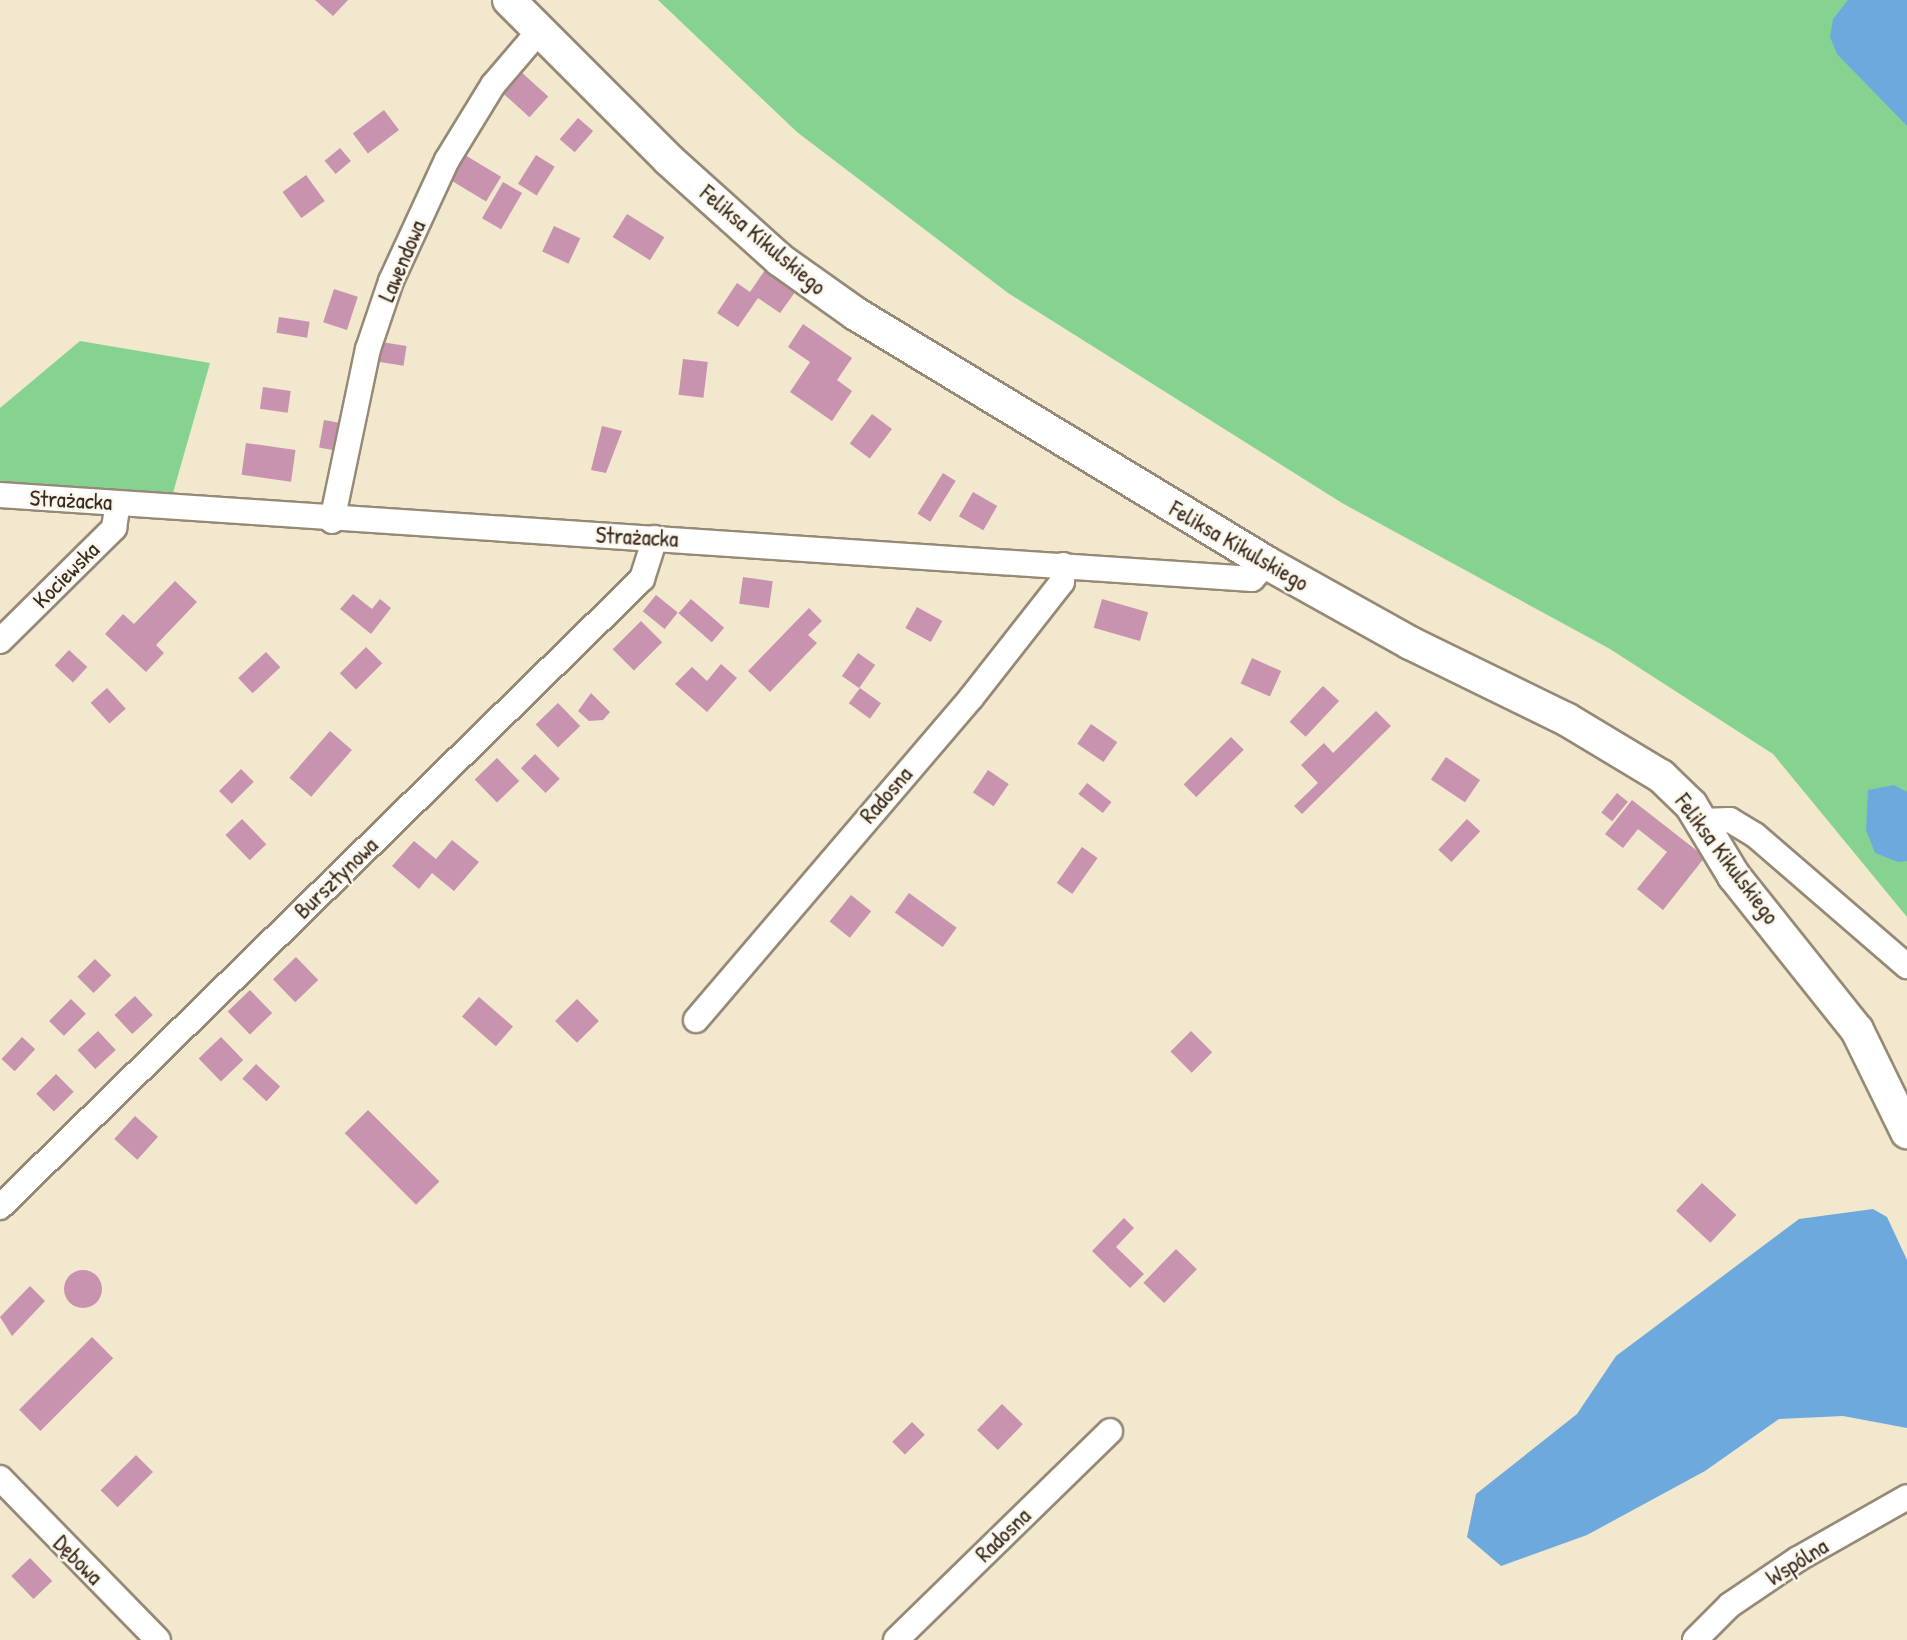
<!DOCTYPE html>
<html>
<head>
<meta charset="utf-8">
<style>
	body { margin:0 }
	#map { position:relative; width:1907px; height:1640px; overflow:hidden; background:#f1e8cd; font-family:"Patrick Hand",sans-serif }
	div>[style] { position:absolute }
	.green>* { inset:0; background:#86d391 }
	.water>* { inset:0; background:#6ea9de }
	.building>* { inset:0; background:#c793ae; transform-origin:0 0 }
	.round { border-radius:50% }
	.roads { filter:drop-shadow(2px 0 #968976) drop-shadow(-2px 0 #968976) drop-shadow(0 2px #968976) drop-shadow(0 -2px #968976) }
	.minor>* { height:24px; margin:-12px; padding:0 12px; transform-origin:12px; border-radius:12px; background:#fff }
	.major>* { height:32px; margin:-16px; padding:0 16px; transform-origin:16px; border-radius:16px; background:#fff }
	span { translate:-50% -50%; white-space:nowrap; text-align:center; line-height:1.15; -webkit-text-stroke:5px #fbf7ec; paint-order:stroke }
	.street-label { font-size:23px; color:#3b2a1e }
</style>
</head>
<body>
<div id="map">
	<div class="green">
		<div style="clip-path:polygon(658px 0,1907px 0,1907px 917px,1773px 754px,1610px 649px,1342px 503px,1008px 293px,797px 132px)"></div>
		<div style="clip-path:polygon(80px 341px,210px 363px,169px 507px,0 491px,0 408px)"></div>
	</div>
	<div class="water">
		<div style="clip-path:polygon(1848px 0,1907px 0,1907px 126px,1837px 54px,1830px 37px,1833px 19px)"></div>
		<div style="clip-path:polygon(1894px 785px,1907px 792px,1907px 861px,1898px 862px,1875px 853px,1866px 830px,1868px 790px)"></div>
		<div style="clip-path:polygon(1873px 1209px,1887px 1217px,1907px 1260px,1907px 1428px,1843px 1416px,1779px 1419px,1705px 1471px,1587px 1535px,1501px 1566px,1467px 1537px,1476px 1494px,1577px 1414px,1616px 1356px,1799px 1219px)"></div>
	</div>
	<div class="building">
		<div style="clip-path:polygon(315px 0,348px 0,333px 16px)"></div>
		<div style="left:520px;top:71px;width:38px;height:28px;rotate:42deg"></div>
		<div style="left:384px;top:110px;width:25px;height:39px;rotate:53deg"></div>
		<div style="left:578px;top:118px;width:20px;height:28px;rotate:41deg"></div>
		<div style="left:340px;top:148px;width:17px;height:20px;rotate:50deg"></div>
		<div style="left:465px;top:155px;width:42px;height:29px;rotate:31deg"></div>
		<div style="left:536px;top:155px;width:22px;height:34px;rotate:32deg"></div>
		<div style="left:306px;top:175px;width:32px;height:29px;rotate:54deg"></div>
		<div style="left:503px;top:182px;width:22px;height:42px;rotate:30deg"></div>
		<div style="left:627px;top:214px;width:44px;height:27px;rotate:32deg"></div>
		<div style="left:554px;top:226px;width:29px;height:28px;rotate:25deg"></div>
		<div style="clip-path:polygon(767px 267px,798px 288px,780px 313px,758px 298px,738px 327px,717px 313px,737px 283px,750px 292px)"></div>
		<div style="left:334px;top:289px;width:25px;height:35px;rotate:18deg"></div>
		<div style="left:279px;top:317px;width:31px;height:16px;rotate:9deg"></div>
		<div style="clip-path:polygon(803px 324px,852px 358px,837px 380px,852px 391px,832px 421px,790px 392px,810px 362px,788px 347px)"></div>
		<div style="left:375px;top:341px;width:32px;height:20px;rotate:9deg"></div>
		<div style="left:683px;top:359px;width:25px;height:36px;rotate:7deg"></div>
		<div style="left:263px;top:387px;width:28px;height:22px;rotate:8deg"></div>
		<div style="left:872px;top:414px;width:25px;height:37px;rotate:37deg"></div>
		<div style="left:324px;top:420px;width:17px;height:28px;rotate:10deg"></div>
		<div style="clip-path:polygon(602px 426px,622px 431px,606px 473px,591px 470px)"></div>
		<div style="left:246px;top:443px;width:50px;height:32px;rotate:8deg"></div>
		<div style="left:943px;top:473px;width:15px;height:48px;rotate:32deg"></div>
		<div style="left:973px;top:492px;width:28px;height:28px;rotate:30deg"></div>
		<div style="left:743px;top:577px;width:30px;height:27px;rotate:8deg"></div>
		<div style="clip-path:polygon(175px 581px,197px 602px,156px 645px,164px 653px,146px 672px,105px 634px,123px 614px,134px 624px)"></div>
		<div style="clip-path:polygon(353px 594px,372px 609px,380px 599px,391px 608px,371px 634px,340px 609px)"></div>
		<div style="left:656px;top:595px;width:28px;height:21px;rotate:39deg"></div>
		<div style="left:691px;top:599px;width:44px;height:19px;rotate:41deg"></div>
		<div style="left:1102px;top:599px;width:48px;height:30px;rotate:16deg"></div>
		<div style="left:917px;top:607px;width:29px;height:24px;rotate:29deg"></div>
		<div style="clip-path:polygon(809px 608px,822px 621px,808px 635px,817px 643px,770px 692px,748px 671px)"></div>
		<div style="left:641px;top:621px;width:30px;height:40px;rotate:45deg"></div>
		<div style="left:366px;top:647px;width:23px;height:37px;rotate:45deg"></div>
		<div style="left:69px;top:650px;width:25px;height:21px;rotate:43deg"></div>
		<div style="left:266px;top:652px;width:21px;height:38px;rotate:47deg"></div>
		<div style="left:858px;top:653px;width:21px;height:28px;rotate:35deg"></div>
		<div style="left:1252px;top:658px;width:32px;height:28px;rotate:24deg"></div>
		<div style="clip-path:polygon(721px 664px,737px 678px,707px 712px,675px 684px,692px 667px,707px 681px)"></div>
		<div style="left:1323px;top:686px;width:22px;height:49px;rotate:43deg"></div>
		<div style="left:107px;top:688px;width:28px;height:22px;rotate:48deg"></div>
		<div style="left:860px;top:688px;width:26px;height:19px;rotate:36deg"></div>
		<div style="clip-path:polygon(591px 693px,610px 712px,603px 720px,589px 721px,578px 711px)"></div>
		<div style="left:558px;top:703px;width:32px;height:31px;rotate:46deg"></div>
		<div style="clip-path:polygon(1376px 711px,1391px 726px,1302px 814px,1294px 806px,1318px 783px,1301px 765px,1324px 743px,1333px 753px)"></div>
		<div style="left:1091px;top:724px;width:32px;height:24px;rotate:35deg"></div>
		<div style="left:330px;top:731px;width:29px;height:62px;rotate:41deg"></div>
		<div style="left:1231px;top:737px;width:18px;height:67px;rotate:45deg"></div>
		<div style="left:535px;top:754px;width:35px;height:20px;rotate:45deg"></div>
		<div style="left:1446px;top:757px;width:41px;height:27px;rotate:34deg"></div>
		<div style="left:497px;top:758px;width:32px;height:31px;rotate:46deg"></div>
		<div style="left:241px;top:769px;width:18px;height:31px;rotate:45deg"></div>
		<div style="left:988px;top:770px;width:25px;height:27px;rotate:34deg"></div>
		<div style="left:1087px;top:783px;width:31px;height:14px;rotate:38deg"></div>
		<div style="left:1617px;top:793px;width:14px;height:25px;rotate:39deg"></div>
		<div style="clip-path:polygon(1632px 800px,1705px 857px,1663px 910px,1637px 889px,1667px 852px,1638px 829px,1623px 848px,1605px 834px)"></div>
		<div style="left:242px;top:819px;width:35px;height:23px;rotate:46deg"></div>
		<div style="left:1467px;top:819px;width:18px;height:42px;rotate:43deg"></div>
		<div style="clip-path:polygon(452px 840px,479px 862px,454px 891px,432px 873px,419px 889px,392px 866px,414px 841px,436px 859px)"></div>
		<div style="left:1082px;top:847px;width:19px;height:44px;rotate:35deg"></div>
		<div style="left:909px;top:893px;width:59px;height:24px;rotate:36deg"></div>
		<div style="left:851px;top:895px;width:26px;height:34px;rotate:39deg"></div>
		<div style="left:296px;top:957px;width:32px;height:32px;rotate:46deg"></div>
		<div style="left:95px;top:959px;width:23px;height:25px;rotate:45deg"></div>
		<div style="left:250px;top:990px;width:32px;height:31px;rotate:46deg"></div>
		<div style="left:135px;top:996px;width:26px;height:28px;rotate:47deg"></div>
		<div style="left:479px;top:997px;width:45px;height:26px;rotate:41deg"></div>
		<div style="left:71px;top:999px;width:21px;height:31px;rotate:45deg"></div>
		<div style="left:577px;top:999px;width:31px;height:31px;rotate:45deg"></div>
		<div style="left:98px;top:1031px;width:26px;height:28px;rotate:47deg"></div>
		<div style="left:1191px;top:1031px;width:30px;height:29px;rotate:45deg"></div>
		<div style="left:22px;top:1037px;width:18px;height:30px;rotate:43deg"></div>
		<div style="left:221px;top:1037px;width:32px;height:31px;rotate:46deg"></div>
		<div style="left:256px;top:1064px;width:33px;height:20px;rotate:43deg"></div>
		<div style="left:56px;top:1074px;width:25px;height:28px;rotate:45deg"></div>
		<div style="left:368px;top:1110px;width:101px;height:33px;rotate:45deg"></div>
		<div style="left:135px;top:1116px;width:31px;height:31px;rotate:42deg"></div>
		<div style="left:1702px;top:1183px;width:47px;height:38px;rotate:43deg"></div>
		<div style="clip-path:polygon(1124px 1218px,1134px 1228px,1116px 1247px,1144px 1274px,1130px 1288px,1092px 1251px)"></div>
		<div style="left:1176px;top:1249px;width:29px;height:47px;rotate:44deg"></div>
		<div class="round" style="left:64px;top:1270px;width:38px;height:38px"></div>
		<div style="clip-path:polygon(30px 1286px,45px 1301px,12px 1336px,0 1317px)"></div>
		<div style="left:92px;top:1337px;width:30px;height:103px;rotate:45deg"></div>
		<div style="left:1002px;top:1404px;width:29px;height:36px;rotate:44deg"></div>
		<div style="left:912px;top:1422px;width:18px;height:28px;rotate:45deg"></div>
		<div style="left:136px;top:1455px;width:24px;height:50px;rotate:45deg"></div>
		<div style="left:30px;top:1558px;width:32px;height:26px;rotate:46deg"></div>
	</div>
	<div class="roads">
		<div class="minor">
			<div style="left:0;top:495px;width:1255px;rotate:3.84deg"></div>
			<div style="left:1252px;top:579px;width:22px;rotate:-47deg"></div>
			<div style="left:332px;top:521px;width:176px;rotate:-78.2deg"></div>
			<div style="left:368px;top:349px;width:72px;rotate:-71.3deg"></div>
			<div style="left:391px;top:281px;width:133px;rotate:-65.2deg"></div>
			<div style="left:447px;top:160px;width:88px;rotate:-58.5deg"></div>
			<div style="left:493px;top:85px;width:72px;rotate:-49.5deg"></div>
			<div style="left:0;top:641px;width:161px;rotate:-44.7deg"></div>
			<div style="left:114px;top:528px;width:25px;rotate:-81deg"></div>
			<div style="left:1701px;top:821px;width:29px;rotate:-2deg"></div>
			<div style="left:1730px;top:820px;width:29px;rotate:31deg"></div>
			<div style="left:1755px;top:835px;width:201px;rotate:40.8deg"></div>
			<div style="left:696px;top:1020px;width:423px;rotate:-49.5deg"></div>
			<div style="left:971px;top:698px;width:147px;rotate:-51.9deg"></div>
			<div style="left:1062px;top:582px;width:17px;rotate:-87deg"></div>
			<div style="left:0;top:1207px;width:898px;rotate:-44.37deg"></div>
			<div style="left:642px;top:579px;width:43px;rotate:-72.4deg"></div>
			<div style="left:0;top:1478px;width:226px;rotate:45.7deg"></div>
			<div style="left:896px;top:1640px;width:299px;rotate:-44.3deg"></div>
			<div style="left:1695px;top:1640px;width:49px;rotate:-45deg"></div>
			<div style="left:1730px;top:1605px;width:82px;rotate:-34.1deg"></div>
			<div style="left:1798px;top:1559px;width:125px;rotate:-29.6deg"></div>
		</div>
		<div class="major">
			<div style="left:509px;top:0;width:226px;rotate:45deg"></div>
			<div style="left:669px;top:160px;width:149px;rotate:42deg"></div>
			<div style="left:780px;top:260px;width:93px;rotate:35.4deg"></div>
			<div style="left:856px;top:314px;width:481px;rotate:31.2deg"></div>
			<div style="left:1267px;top:563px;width:164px;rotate:29.2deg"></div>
			<div style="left:1410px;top:643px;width:174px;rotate:26deg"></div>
			<div style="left:1566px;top:719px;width:111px;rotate:31deg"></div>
			<div style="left:1661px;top:776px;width:42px;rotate:44deg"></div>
			<div style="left:1691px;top:805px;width:83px;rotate:58.8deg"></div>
			<div style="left:1734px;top:876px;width:197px;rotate:51.4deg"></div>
			<div style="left:1857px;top:1030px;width:114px;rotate:63.9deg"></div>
		</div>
	</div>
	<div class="street-label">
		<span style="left:763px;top:240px;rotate:40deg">Feliksa Kikulskiego</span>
		<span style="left:402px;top:261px;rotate:-67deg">Lawendowa</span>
		<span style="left:71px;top:500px;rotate:3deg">Strażacka</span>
		<span style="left:637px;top:537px;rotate:3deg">Strażacka</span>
		<span style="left:1239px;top:546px;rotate:30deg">Feliksa Kikulskiego</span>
		<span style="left:66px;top:575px;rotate:-45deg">Kociewska</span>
		<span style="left:886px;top:795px;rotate:-49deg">Radosna</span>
		<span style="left:1727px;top:859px;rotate:53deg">Feliksa Kikulskiego</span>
		<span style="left:336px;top:878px;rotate:-44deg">Bursztynowa</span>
		<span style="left:1003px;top:1535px;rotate:-44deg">Radosna</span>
		<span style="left:78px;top:1560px;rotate:45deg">Dębowa</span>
		<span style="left:1797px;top:1562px;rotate:-32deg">Wspólna</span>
	</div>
</div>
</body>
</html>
